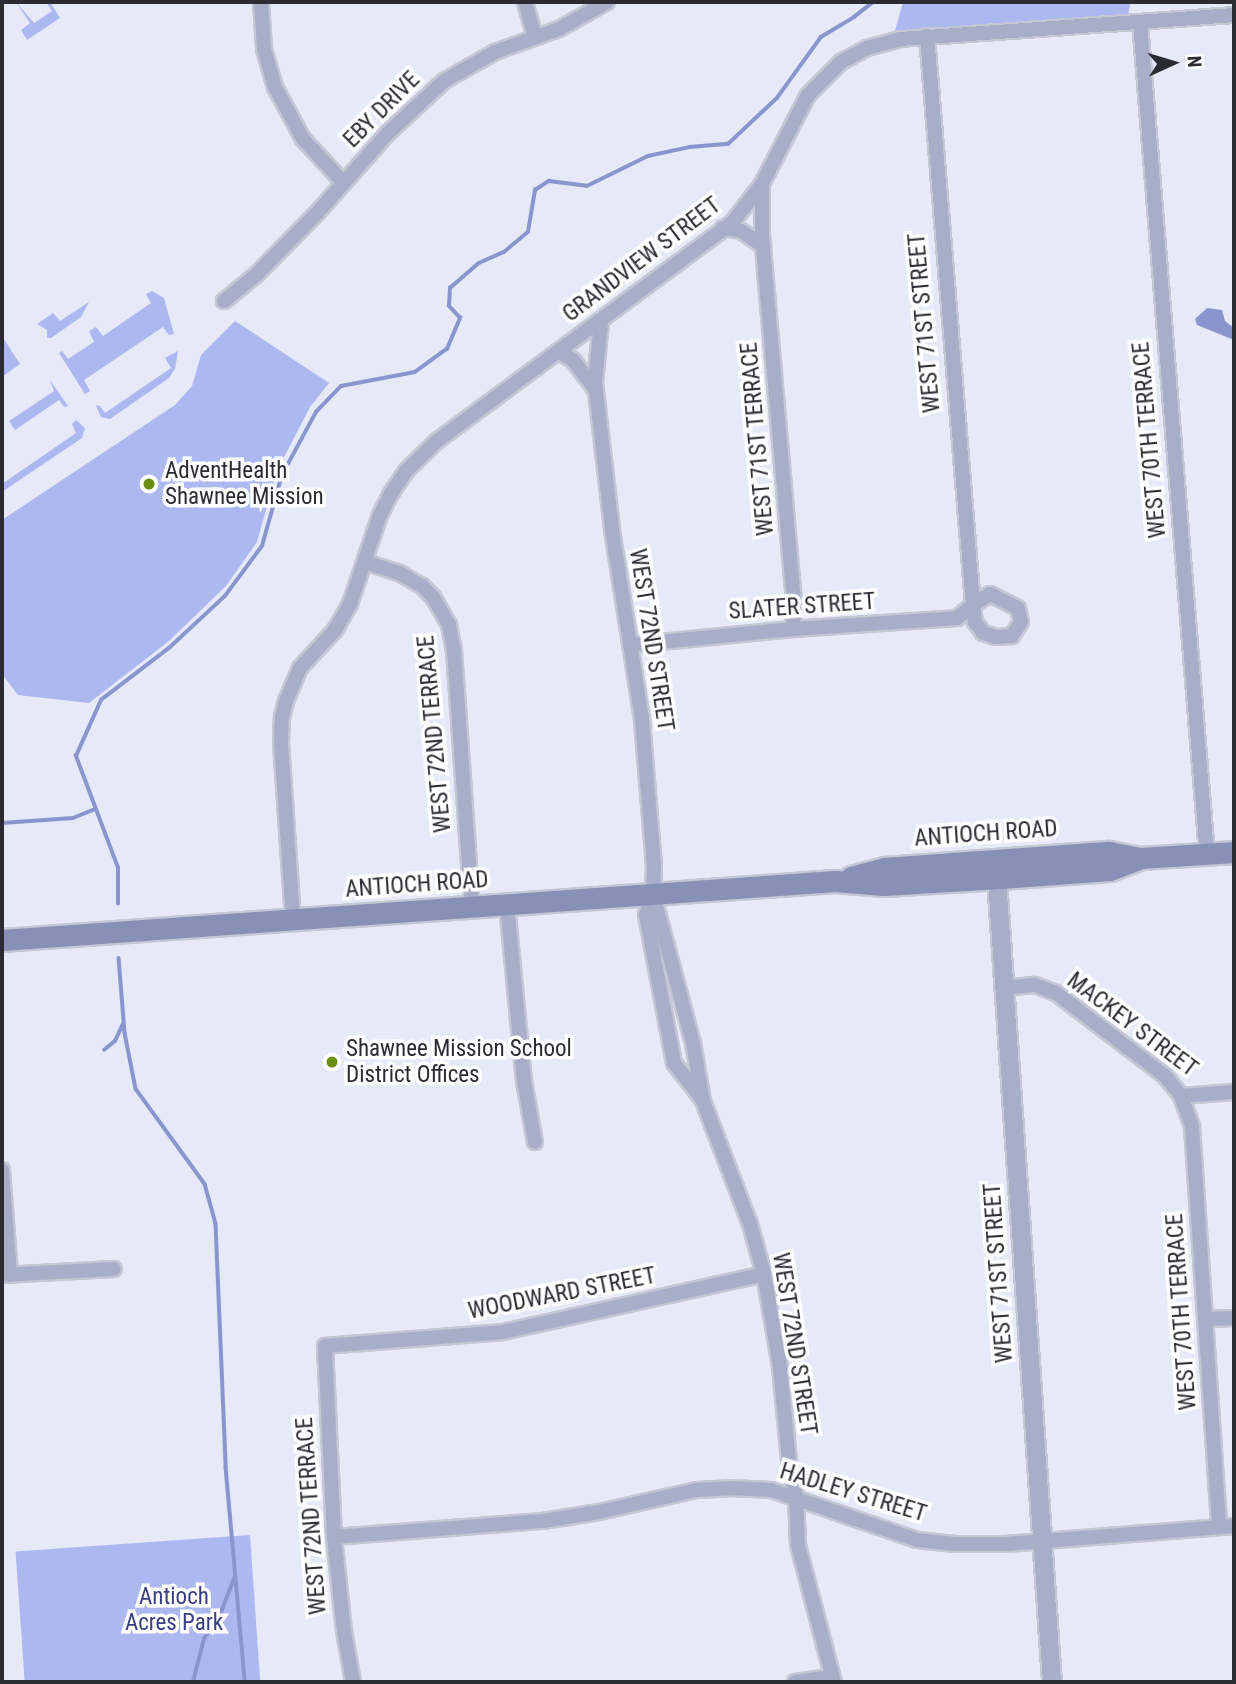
<!DOCTYPE html>
<html>
<head>
<meta charset="utf-8">
<style>
	body { margin:0 }
	#map { position:relative; width:1236px; height:1684px; overflow:hidden; background:#e6e9f8; font-family:"Roboto Condensed",sans-serif }
	div>[style] { position:absolute }
	.green>* { inset:0; background:#adb8f1; transform-origin:0 0 }
	.water>* { inset:0; background:#8b95cd }
	.stream>* { height:3.5px; margin:-1.75px; padding:0 1.75px; transform-origin:1.75px; border-radius:1.75px; background:#8b95cd }
	.roads { filter:drop-shadow(2px 0 #c4c7d4) drop-shadow(-2px 0 #c4c7d4) drop-shadow(0 2px #c4c7d4) drop-shadow(0 -2px #c4c7d4) }
	.minor>* { height:14px; margin:-7px; padding:0 7px; transform-origin:7px; border-radius:7px; background:#a8aec7 }
	.tertiary>* { height:18px; margin:-9px; padding:0 9px; transform-origin:9px; border-radius:9px; background:#a8aec7 }
	.secondary>* { height:21px; margin:-10.5px; padding:0 10.5px; transform-origin:10.5px; border-radius:10.5px; background:#8890b5 }
	.dots>* { width:19px; height:19px; translate:-50% -50%; box-sizing:border-box; border:4px solid #fff; border-radius:50% }
	span { translate:-50% -50%; white-space:nowrap; text-align:center; line-height:1.15; -webkit-text-stroke:7px #fff; paint-order:stroke }
	.street-label { font-size:23px; color:#2b2c31 }
	.poi-label { font-size:23px; color:#2b2c31 }
	.left { translate:0 -50%; text-align:left }
	.park-label { font-size:23px; color:#373d81 }
	.frame { position:absolute; inset:0; border:4px solid #2b2c31; pointer-events:none }
	.north { position:absolute; left:1138px; top:28px; width:70px; height:70px; -webkit-text-stroke:5px #fff; paint-order:stroke; rotate:86deg; font-size:19px; font-weight:700; line-height:28px; text-align:center; color:#2b2c31 }
	.north::after { content:''; display:block; margin:auto; width:24px; height:32px; background:#2b2c31; clip-path:polygon(50% 0,100% 100%,50% 72%,0 100%) }
</style>
</head>
<body>
<div id="map">
	<div class="green">
		<div style="clip-path:polygon(16px 2px,34px 23px,52px 11px,46px 2px,50px 2px,60px 18px,27px 40px,21px 30px,30px 23px)"></div>
		<div style="clip-path:polygon(903px 2px,1130px 2px,1130px 6px,1128px 15px,894px 34px)"></div>
		<div style="clip-path:polygon(152px 291px,164px 298px,174px 334px,169px 335px,163px 327px,84px 380px,90px 391px,85px 394px,59px 353px,62px 351px,68px 359px,94px 342px,89px 331px,96px 327px,103px 336px,151px 303px,146px 294px)"></div>
		<div style="clip-path:polygon(89px 302px,81px 317px,51px 338px,47px 338px,47px 330px,37px 324px,53px 313px,60px 321px)"></div>
		<div style="clip-path:polygon(235px 321px,329px 383px,310px 407px,277px 471px,257px 542px,226px 586px,169px 641px,89px 703px,18px 695px,2px 674px,2px 520px,175px 405px,192px 386px,201px 355px)"></div>
		<div style="clip-path:polygon(2px 336px,20px 364px,2px 377px)"></div>
		<div style="clip-path:polygon(178px 351px,175px 369px,169px 378px,110px 419px,101px 417px,96px 406px,99px 405px,105px 413px,171px 368px,165px 358px)"></div>
		<div style="clip-path:polygon(50px 380px,68px 406px,64px 407px,59px 400px,15px 430px,9px 421px,54px 391px)"></div>
		<div style="clip-path:polygon(76px 420px,85px 428px,82px 438px,2px 492px,2px 484px,76px 433px,72px 424px)"></div>
		<div style="left:250px;top:1535px;width:147px;height:235px;rotate:86deg"></div>
	</div>
	<div class="water">
		<div style="clip-path:polygon(1207px 308px,1222px 310px,1225px 321px,1234px 328px,1234px 340px,1197px 325px,1195px 319px)"></div>
	</div>
	<div class="stream">
		<div style="left:2px;top:823px;width:71px;rotate:-4deg"></div>
		<div style="left:73px;top:818px;width:24px;rotate:-22deg"></div>
		<div style="left:118px;top:904px;width:36px;rotate:-90deg"></div>
		<div style="left:118px;top:868px;width:120px;rotate:-110.6deg"></div>
		<div style="left:76px;top:756px;width:61px;rotate:-65.9deg"></div>
		<div style="left:101px;top:700px;width:86px;rotate:-37.4deg"></div>
		<div style="left:169px;top:648px;width:76px;rotate:-42.9deg"></div>
		<div style="left:225px;top:596px;width:62px;rotate:-53.5deg"></div>
		<div style="left:262px;top:546px;width:74px;rotate:-74.3deg"></div>
		<div style="left:282px;top:475px;width:72px;rotate:-61.6deg"></div>
		<div style="left:316px;top:412px;width:36px;rotate:-46deg"></div>
		<div style="left:341px;top:386px;width:75px;rotate:-10.7deg"></div>
		<div style="left:415px;top:372px;width:39px;rotate:-36deg"></div>
		<div style="left:447px;top:349px;width:34px;rotate:-67deg"></div>
		<div style="left:460px;top:318px;width:16px;rotate:-133deg"></div>
		<div style="left:449px;top:306px;width:18px;rotate:-87deg"></div>
		<div style="left:450px;top:288px;width:38px;rotate:-41deg"></div>
		<div style="left:479px;top:263px;width:27px;rotate:-24deg"></div>
		<div style="left:504px;top:252px;width:31px;rotate:-40deg"></div>
		<div style="left:528px;top:232px;width:43px;rotate:-80.5deg"></div>
		<div style="left:535px;top:190px;width:17px;rotate:-33deg"></div>
		<div style="left:549px;top:181px;width:38px;rotate:7deg"></div>
		<div style="left:587px;top:186px;width:68px;rotate:-26.2deg"></div>
		<div style="left:648px;top:156px;width:43px;rotate:-12.1deg"></div>
		<div style="left:690px;top:147px;width:38px;rotate:-5deg"></div>
		<div style="left:728px;top:144px;width:67px;rotate:-43.2deg"></div>
		<div style="left:777px;top:98px;width:75px;rotate:-54.2deg"></div>
		<div style="left:821px;top:37px;width:39px;rotate:-31deg"></div>
		<div style="left:854px;top:17px;width:24px;rotate:-38deg"></div>
		<div style="left:119px;top:958px;width:75px;rotate:85.4deg"></div>
		<div style="left:125px;top:1033px;width:57px;rotate:78.9deg"></div>
		<div style="left:136px;top:1089px;width:117px;rotate:54deg"></div>
		<div style="left:205px;top:1184px;width:41px;rotate:74.6deg"></div>
		<div style="left:216px;top:1224px;width:243px;rotate:87.6deg"></div>
		<div style="left:226px;top:1467px;width:216px;rotate:84.9deg"></div>
		<div style="left:104px;top:1050px;width:14px;rotate:-39deg"></div>
		<div style="left:115px;top:1041px;width:19px;rotate:-65deg"></div>
		<div style="left:146px;top:1682px;width:12px"></div>
		<div style="left:193px;top:1682px;width:44px;rotate:-75.7deg"></div>
		<div style="left:204px;top:1639px;width:34px;rotate:-58deg"></div>
		<div style="left:222px;top:1610px;width:34px;rotate:-69deg"></div>
	</div>
	<div class="roads">
		<div class="minor">
			<div style="left:261px;top:2px;width:47px;rotate:86.3deg"></div>
			<div style="left:264px;top:49px;width:40px;rotate:74deg"></div>
			<div style="left:275px;top:87px;width:59px;rotate:61.7deg"></div>
			<div style="left:303px;top:139px;width:59px;rotate:47.1deg"></div>
			<div style="left:525px;top:2px;width:36px;rotate:74deg"></div>
			<div style="left:1140px;top:22px;width:835px;rotate:85.4deg"></div>
			<div style="left:762px;top:184px;width:52px;rotate:90deg"></div>
			<div style="left:762px;top:236px;width:370px;rotate:85deg"></div>
			<div style="left:794px;top:605px;width:24px;rotate:92deg"></div>
			<div style="left:723px;top:228px;width:18px;rotate:9deg"></div>
			<div style="left:741px;top:231px;width:27px;rotate:34deg"></div>
			<div style="left:224px;top:301px;width:41px;rotate:-39.1deg"></div>
			<div style="left:256px;top:275px;width:88px;rotate:-45.5deg"></div>
			<div style="left:318px;top:212px;width:106px;rotate:-48.5deg"></div>
			<div style="left:388px;top:133px;width:76px;rotate:-42.9deg"></div>
			<div style="left:444px;top:81px;width:59px;rotate:-29.6deg"></div>
			<div style="left:495px;top:52px;width:68px;rotate:-19.8deg"></div>
			<div style="left:559px;top:29px;width:55px;rotate:-29.4deg"></div>
			<div style="left:601px;top:322px;width:60px;rotate:95.7deg"></div>
			<div style="left:595px;top:382px;width:149px;rotate:83.4deg"></div>
			<div style="left:612px;top:530px;width:192px;rotate:81deg"></div>
			<div style="left:642px;top:720px;width:145px;rotate:85.3deg"></div>
			<div style="left:654px;top:865px;width:29px;rotate:92deg"></div>
			<div style="left:653px;top:894px;width:22px;rotate:108deg"></div>
			<div style="left:646px;top:915px;width:151px;rotate:79.3deg"></div>
			<div style="left:674px;top:1063px;width:46px;rotate:52.1deg"></div>
			<div style="left:558px;top:351px;width:17px;rotate:31deg"></div>
			<div style="left:573px;top:360px;width:36px;rotate:53deg"></div>
			<div style="left:365px;top:562px;width:38px;rotate:18deg"></div>
			<div style="left:401px;top:574px;width:24px;rotate:30deg"></div>
			<div style="left:422px;top:586px;width:16px;rotate:45deg"></div>
			<div style="left:433px;top:597px;width:32px;rotate:60deg"></div>
			<div style="left:449px;top:625px;width:25px;rotate:79deg"></div>
			<div style="left:454px;top:650px;width:257px;rotate:86deg"></div>
			<div style="left:630px;top:645px;width:164px;rotate:-5.6deg"></div>
			<div style="left:793px;top:629px;width:164px;rotate:-3.8deg"></div>
			<div style="left:957px;top:618px;width:21px;rotate:-39deg"></div>
			<div style="left:973px;top:605px;width:20px;rotate:-33deg"></div>
			<div style="left:990px;top:594px;width:31px;rotate:27deg"></div>
			<div style="left:1018px;top:608px;width:14px;rotate:78deg"></div>
			<div style="left:1021px;top:622px;width:17px;rotate:123deg"></div>
			<div style="left:1012px;top:636px;width:16px;rotate:176deg"></div>
			<div style="left:996px;top:637px;width:14px;rotate:-163deg"></div>
			<div style="left:983px;top:633px;width:14px;rotate:-126deg"></div>
			<div style="left:975px;top:622px;width:17px;rotate:-97deg"></div>
			<div style="left:973px;top:605px;width:571px;rotate:-94.62deg"></div>
			<div style="left:653px;top:894px;width:154px;rotate:75deg"></div>
			<div style="left:693px;top:1043px;width:59px;rotate:80.2deg"></div>
			<div style="left:703px;top:1101px;width:132px;rotate:69.1deg"></div>
			<div style="left:750px;top:1224px;width:52px;rotate:74.4deg"></div>
			<div style="left:764px;top:1274px;width:94px;rotate:80.2deg"></div>
			<div style="left:780px;top:1367px;width:94px;rotate:84.5deg"></div>
			<div style="left:789px;top:1461px;width:36px;rotate:79deg"></div>
			<div style="left:796px;top:1496px;width:49px;rotate:87.7deg"></div>
			<div style="left:798px;top:1545px;width:142px;rotate:75.3deg"></div>
			<div style="left:507px;top:905px;width:177px;rotate:84.5deg"></div>
			<div style="left:524px;top:1081px;width:62px;rotate:79.8deg"></div>
			<div style="left:293px;top:919px;width:177px;rotate:-93.9deg"></div>
			<div style="left:281px;top:742px;width:25px;rotate:-88deg"></div>
			<div style="left:282px;top:717px;width:16px;rotate:-76deg"></div>
			<div style="left:286px;top:701px;width:36px;rotate:-67deg"></div>
			<div style="left:300px;top:668px;width:52px;rotate:-47.4deg"></div>
			<div style="left:335px;top:630px;width:30px;rotate:-60deg"></div>
			<div style="left:350px;top:604px;width:94px;rotate:-71.4deg"></div>
			<div style="left:380px;top:515px;width:22px;rotate:-63deg"></div>
			<div style="left:390px;top:495px;width:29px;rotate:-56deg"></div>
			<div style="left:406px;top:471px;width:43px;rotate:-44.1deg"></div>
			<div style="left:437px;top:441px;width:367px;rotate:-36.5deg"></div>
			<div style="left:732px;top:223px;width:49px;rotate:-52.4deg"></div>
			<div style="left:762px;top:184px;width:100px;rotate:-62.7deg"></div>
			<div style="left:808px;top:95px;width:47px;rotate:-45deg"></div>
			<div style="left:841px;top:62px;width:30px;rotate:-28deg"></div>
			<div style="left:867px;top:48px;width:34px;rotate:-15deg"></div>
			<div style="left:900px;top:39px;width:335px;rotate:-4.1deg"></div>
			<div style="left:1004px;top:988px;width:31px;rotate:-6deg"></div>
			<div style="left:1035px;top:985px;width:22px;rotate:21deg"></div>
			<div style="left:1056px;top:993px;width:137px;rotate:37.3deg"></div>
			<div style="left:1165px;top:1076px;width:26px;rotate:51deg"></div>
			<div style="left:1181px;top:1096px;width:53px;rotate:-4.3deg"></div>
			<div style="left:1181px;top:1096px;width:33px;rotate:70deg"></div>
			<div style="left:1192px;top:1127px;width:401px;rotate:86.1deg"></div>
			<div style="left:2px;top:1170px;width:105px;rotate:85.6deg"></div>
			<div style="left:2px;top:1275px;width:112px;rotate:-3.1deg"></div>
			<div style="left:1205px;top:1319px;width:29px;rotate:-2deg"></div>
			<div style="left:334px;top:1537px;width:210px;rotate:-4.4deg"></div>
			<div style="left:543px;top:1521px;width:57px;rotate:-9.1deg"></div>
			<div style="left:599px;top:1512px;width:100px;rotate:-12.7deg"></div>
			<div style="left:697px;top:1490px;width:34px;rotate:-3deg"></div>
			<div style="left:731px;top:1488px;width:40px;rotate:2.9deg"></div>
			<div style="left:771px;top:1490px;width:154px;rotate:18.9deg"></div>
			<div style="left:917px;top:1540px;width:38px;rotate:6deg"></div>
			<div style="left:955px;top:1544px;width:51px"></div>
			<div style="left:1006px;top:1544px;width:229px;rotate:-4.5deg"></div>
			<div style="left:353px;top:1682px;width:52px;rotate:-100deg"></div>
			<div style="left:344px;top:1631px;width:95px;rotate:-96.1deg"></div>
			<div style="left:334px;top:1537px;width:191px;rotate:-92.7deg"></div>
			<div style="left:325px;top:1346px;width:179px;rotate:-4.5deg"></div>
			<div style="left:503px;top:1332px;width:267px;rotate:-12.5deg"></div>
			<div style="left:795px;top:1682px;width:37px;rotate:-8deg"></div>
		</div>
		<div class="tertiary">
			<div style="left:996px;top:865px;width:819px;rotate:86.08deg"></div>
		</div>
		<div class="secondary">
			<div style="left:851px;top:877px;width:34px;rotate:-15deg"></div>
			<div style="left:884px;top:868px;width:226px;rotate:-4.1deg"></div>
			<div style="left:1109px;top:852px;width:33px;rotate:11deg"></div>
			<div style="left:1141px;top:858px;width:93px;rotate:-3.7deg"></div>
			<div style="left:2px;top:940px;width:835px;rotate:-4.05deg"></div>
			<div style="left:835px;top:881px;width:49px;rotate:4.7deg"></div>
			<div style="left:884px;top:885px;width:130px;rotate:-3.5deg"></div>
			<div style="left:1014px;top:877px;width:96px;rotate:-4.2deg"></div>
			<div style="left:1110px;top:870px;width:33px;rotate:-21deg"></div>
		</div>
	</div>
	<div class="dots">
		<div style="left:149px;top:484px;background:#698d15"></div>
		<div style="left:332px;top:1062px;background:#698d15"></div>
	</div>
	<div class="street-label">
		<span style="left:382px;top:110px;rotate:-45deg">EBY DRIVE</span>
		<span style="left:642px;top:260px;rotate:-37deg">GRANDVIEW STREET</span>
		<span style="left:925px;top:323px;rotate:-95deg">WEST 71ST STREET</span>
		<span style="left:758px;top:439px;rotate:-95deg">WEST 71ST TERRACE</span>
		<span style="left:1150px;top:440px;rotate:-95deg">WEST 70TH TERRACE</span>
		<span style="left:802px;top:607px;rotate:-4deg">SLATER STREET</span>
		<span style="left:651px;top:640px;rotate:81deg">WEST 72ND STREET</span>
		<span style="left:435px;top:734px;rotate:-95deg">WEST 72ND TERRACE</span>
		<span style="left:986px;top:834px;rotate:-4deg">ANTIOCH ROAD</span>
		<span style="left:417px;top:885px;rotate:-4deg">ANTIOCH ROAD</span>
		<span style="left:1132px;top:1025px;rotate:37deg">MACKEY STREET</span>
		<span style="left:999px;top:1273px;rotate:-94deg">WEST 71ST STREET</span>
		<span style="left:562px;top:1294px;rotate:-11deg">WOODWARD STREET</span>
		<span style="left:1182px;top:1312px;rotate:-94deg">WEST 70TH TERRACE</span>
		<span style="left:794px;top:1344px;rotate:81deg">WEST 72ND STREET</span>
		<span style="left:853px;top:1493px;rotate:17deg">HADLEY STREET</span>
		<span style="left:312px;top:1516px;rotate:-94deg">WEST 72ND TERRACE</span>
	</div>
	<div class="poi-label">
		<span class="left" style="left:165px;top:484px">AdventHealth<br>Shawnee Mission</span>
		<span class="left" style="left:346px;top:1062px">Shawnee Mission School<br>District Offices</span>
	</div>
	<div class="park-label">
		<span style="left:174px;top:1610px">Antioch<br>Acres Park</span>
	</div>
	<div class="frame"></div>
	<div class="north">N</div>
</div>
</body>
</html>
